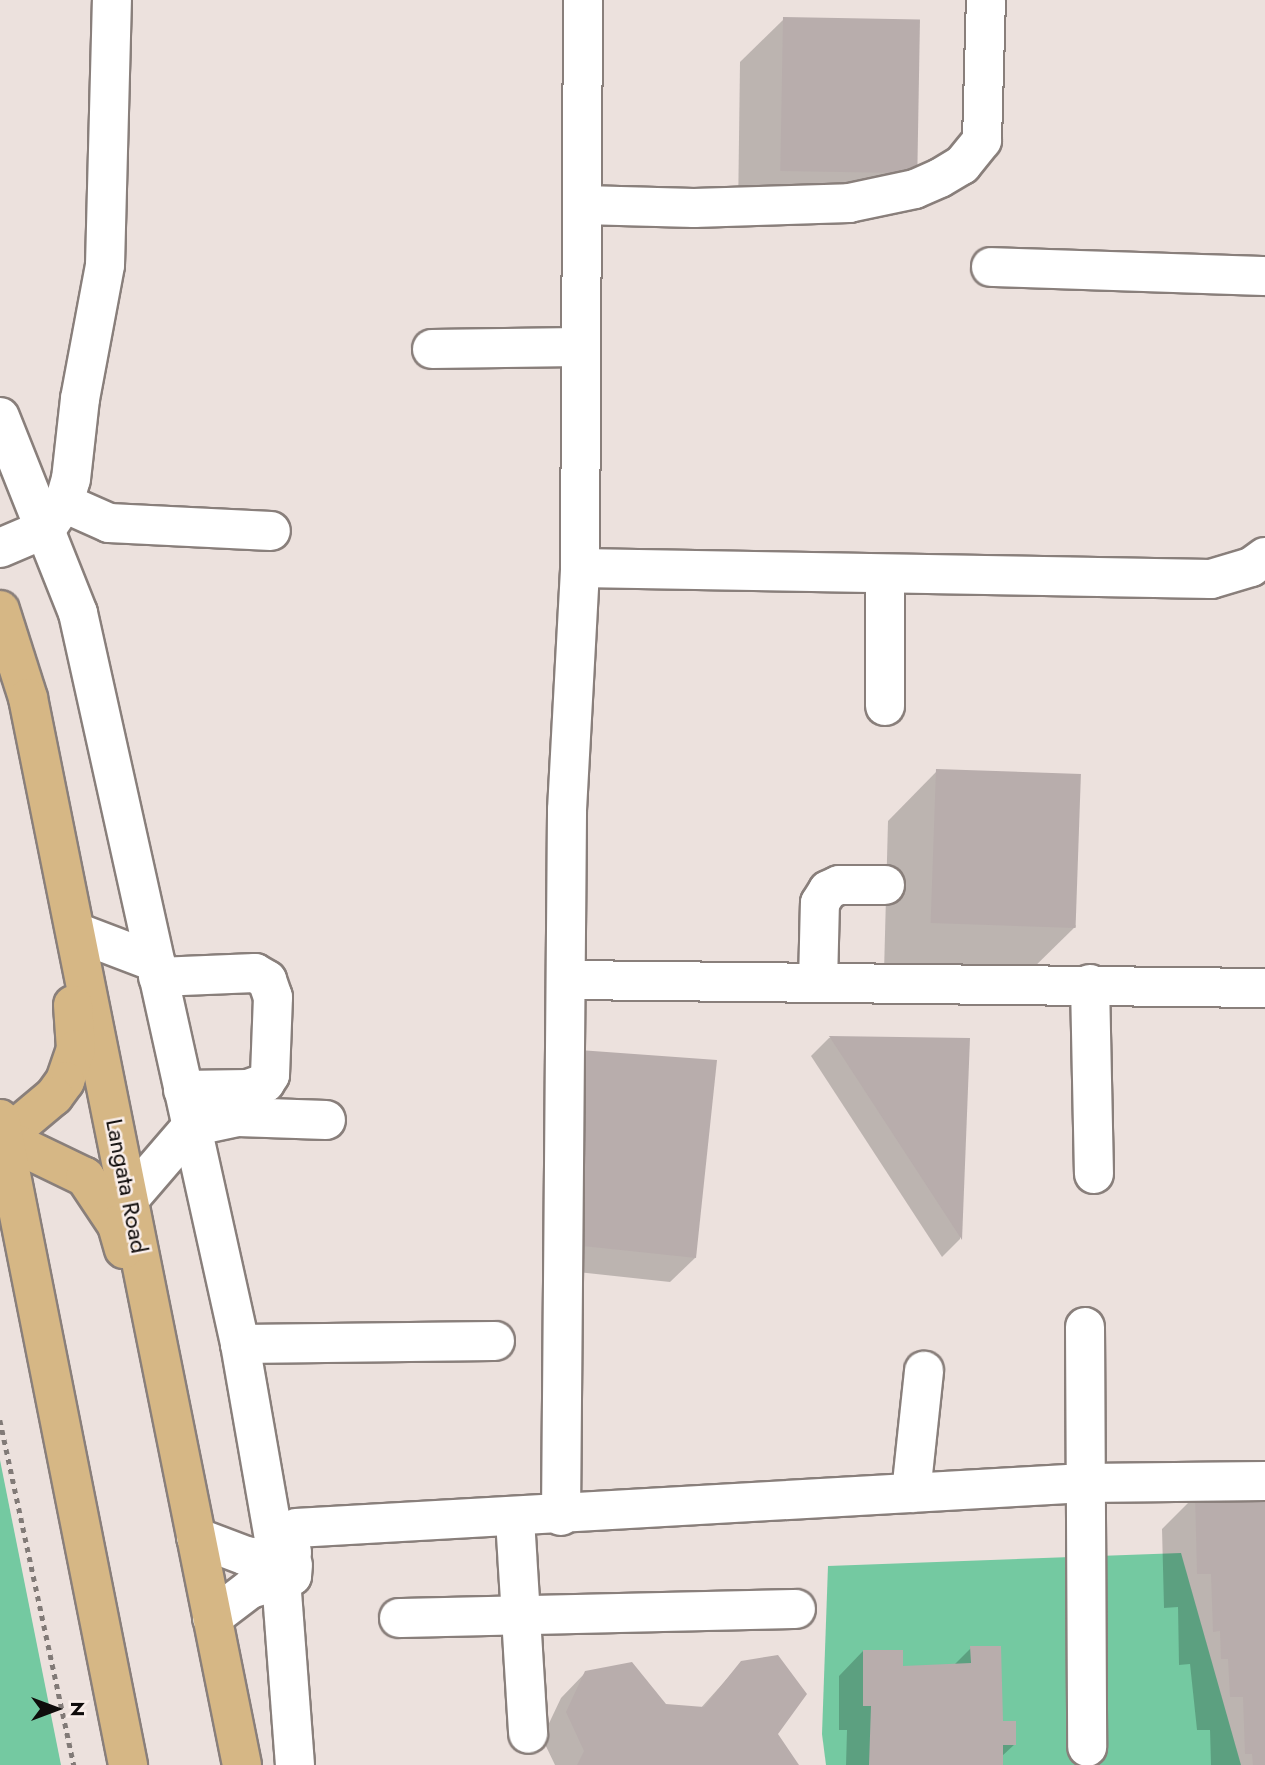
<!DOCTYPE html>
<html>
<head>
<meta charset="utf-8">
<style>
	body { margin:0 }
	#map { position:relative; width:1265px; height:1765px; overflow:hidden; background:#ece1dd; font-family:Jost,sans-serif }
	div>[style] { position:absolute }
	.green>* { inset:0; background:#74c9a1 }
	.shadow>* { inset:0; background:#0003 }
	.building>* { inset:0; background:#b8adac; transform-origin:0 0 }
	.path>* { height:4.5px; margin-top:-2.25px; transform-origin:0; background:repeating-linear-gradient(90deg,#817a77 0 5px,transparent 0 10px) }
	.roads { filter:drop-shadow(2px 0 #897f7b) drop-shadow(-2px 0 #897f7b) drop-shadow(0 2px #897f7b) drop-shadow(0 -2px #897f7b) }
	.minor>* { height:38px; margin:-19px; padding:0 19px; transform-origin:19px; border-radius:19px; background:#fff }
	.major>* { height:38px; margin:-19px; padding:0 19px; transform-origin:19px; border-radius:19px; background:#d6b785 }
	span { translate:-50% -50%; white-space:nowrap; text-align:center; line-height:1.15; -webkit-text-stroke:5px #f9eeea; paint-order:stroke }
	.street-label { font-size:24px; color:#0f0c0b }
	.north { position:absolute; left:21px; top:1674px; width:70px; height:70px; -webkit-text-stroke:5px #f9eeea; paint-order:stroke; rotate:90deg; font-size:19px; font-weight:700; line-height:28px; text-align:center; color:#0f0c0b }
	.north::after { content:''; display:block; margin:auto; width:24px; height:32px; background:#0f0c0b; clip-path:polygon(50% 0,100% 100%,50% 72%,0 100%) }
</style>
</head>
<body>
<div id="map">
	<div class="green">
		<div style="clip-path:polygon(0 1460px,61px 1765px,0 1765px)"></div>
		<div style="clip-path:polygon(1181px 1553px,1241px 1765px,826px 1765px,822px 1734px,828px 1566px)"></div>
	</div>
	<div class="shadow">
		<div style="clip-path:polygon(784px 19px,916px 172px,738px 214px,740px 62px)"></div>
		<div style="clip-path:polygon(937px 771px,1076px 926px,1026px 975px,884px 972px,888px 821px)"></div>
		<div style="clip-path:polygon(829px 1038px,969px 1040px,960px 1239px,942px 1257px,811px 1056px)"></div>
		<div style="clip-path:polygon(555px 1076px,695px 1258px,670px 1282px,559px 1270px)"></div>
		<div style="clip-path:polygon(1196px 1495px,1265px 1765px,1211px 1765px,1210px 1730px,1197px 1730px,1190px 1664px,1179px 1665px,1178px 1607px,1164px 1608px,1162px 1529px)"></div>
		<div style="clip-path:polygon(971px 1648px,1001px 1723px,1015px 1744px,1001px 1757px,1002px 1765px,846px 1765px,847px 1730px,839px 1730px,839px 1676px,863px 1651px,901px 1668px,954px 1665px)"></div>
		<div style="clip-path:polygon(742px 1662px,776px 1734px,797px 1765px,555px 1765px,542px 1738px,561px 1698px,586px 1672px,665px 1706px,700px 1709px)"></div>
	</div>
	<div class="building">
		<div style="left:783px;top:17px;width:137px;height:154px;rotate:1deg"></div>
		<div style="left:936px;top:769px;width:145px;height:154px;rotate:2deg"></div>
		<div style="clip-path:polygon(829px 1036px,970px 1038px,962px 1240px)"></div>
		<div style="clip-path:polygon(579px 1050px,717px 1060px,696px 1258px,583px 1246px)"></div>
		<div style="clip-path:polygon(1265px 1491px,1265px 1765px,1253px 1765px,1252px 1754px,1245px 1754px,1243px 1697px,1230px 1697px,1228px 1659px,1221px 1659px,1220px 1631px,1213px 1632px,1211px 1574px,1197px 1574px,1195px 1493px)"></div>
		<div style="clip-path:polygon(970px 1646px,1001px 1646px,1003px 1721px,1016px 1721px,1016px 1745px,1003px 1745px,1003px 1765px,869px 1765px,871px 1706px,863px 1706px,863px 1650px,903px 1650px,903px 1666px,971px 1663px)"></div>
		<div style="clip-path:polygon(778px 1655px,807px 1694px,778px 1734px,799px 1765px,577px 1765px,584px 1751px,566px 1712px,585px 1671px,632px 1662px,666px 1704px,704px 1707px,741px 1661px)"></div>
	</div>
	<div class="path">
		<div style="left:0;top:1420px;width:353px;rotate:77.9deg"></div>
	</div>
	<div class="roads">
		<div class="minor">
			<div style="left:583px;top:205px;width:111px;rotate:1.5deg"></div>
			<div style="left:694px;top:208px;width:155px;rotate:-1.8deg"></div>
			<div style="left:849px;top:203px;width:67px;rotate:-12deg"></div>
			<div style="left:915px;top:189px;width:27px;rotate:-24deg"></div>
			<div style="left:940px;top:178px;width:26px;rotate:-31deg"></div>
			<div style="left:962px;top:165px;width:32px;rotate:-51deg"></div>
			<div style="left:982px;top:140px;width:140px;rotate:-88.4deg"></div>
			<div style="left:991px;top:267px;width:274px;rotate:1.9deg"></div>
			<div style="left:432px;top:349px;width:146px;rotate:-0.8deg"></div>
			<div style="left:0;top:417px;width:211px;rotate:68.3deg"></div>
			<div style="left:78px;top:613px;width:749px;rotate:77.5deg"></div>
			<div style="left:240px;top:1344px;width:239px;rotate:80.1deg"></div>
			<div style="left:281px;top:1579px;width:187px;rotate:85.7deg"></div>
			<div style="left:64px;top:503px;width:49px;rotate:24deg"></div>
			<div style="left:109px;top:523px;width:162px;rotate:2.8deg"></div>
			<div style="left:0;top:548px;width:51px;rotate:-23.1deg"></div>
			<div style="left:47px;top:528px;width:30px;rotate:-56deg"></div>
			<div style="left:64px;top:503px;width:25px;rotate:-74deg"></div>
			<div style="left:71px;top:479px;width:81px;rotate:-83.6deg"></div>
			<div style="left:80px;top:399px;width:136px;rotate:-79.4deg"></div>
			<div style="left:105px;top:265px;width:265px;rotate:-88.5deg"></div>
			<div style="left:580px;top:568px;width:631px;rotate:1deg"></div>
			<div style="left:1211px;top:579px;width:42px;rotate:-16.7deg"></div>
			<div style="left:1251px;top:567px;width:17px;rotate:-36deg"></div>
			<div style="left:885px;top:574px;width:132px;rotate:90deg"></div>
			<div style="left:76px;top:932px;width:85px;rotate:20.8deg"></div>
			<div style="left:158px;top:977px;width:97px;rotate:-2.4deg"></div>
			<div style="left:255px;top:973px;width:14px;rotate:30deg"></div>
			<div style="left:267px;top:980px;width:18px;rotate:71deg"></div>
			<div style="left:273px;top:997px;width:78px;rotate:92.2deg"></div>
			<div style="left:270px;top:1075px;width:9px;rotate:122deg"></div>
			<div style="left:265px;top:1083px;width:18px;rotate:161deg"></div>
			<div style="left:248px;top:1089px;width:65px;rotate:179.1deg"></div>
			<div style="left:569px;top:980px;width:696px;rotate:0.66deg"></div>
			<div style="left:818px;top:983px;width:80px;rotate:-88.6deg"></div>
			<div style="left:820px;top:903px;width:15px;rotate:-58deg"></div>
			<div style="left:828px;top:890px;width:12px;rotate:-24deg"></div>
			<div style="left:839px;top:885px;width:46px"></div>
			<div style="left:1090px;top:984px;width:190px;rotate:88.8deg"></div>
			<div style="left:130px;top:1198px;width:94px;rotate:-49.3deg"></div>
			<div style="left:191px;top:1127px;width:48px;rotate:-12deg"></div>
			<div style="left:238px;top:1117px;width:88px;rotate:2deg"></div>
			<div style="left:1085px;top:1327px;width:420px;rotate:89.7deg"></div>
			<div style="left:240px;top:1344px;width:255px;rotate:-0.7deg"></div>
			<div style="left:911px;top:1493px;width:123px;rotate:-83.9deg"></div>
			<div style="left:561px;top:1516px;width:706px;rotate:-89.51deg"></div>
			<div style="left:567px;top:810px;width:242px;rotate:-86.9deg"></div>
			<div style="left:580px;top:568px;width:568px;rotate:-89.7deg"></div>
			<div style="left:515px;top:1519px;width:215px;rotate:86.5deg"></div>
			<div style="left:296px;top:1528px;width:790px;rotate:-3.26deg"></div>
			<div style="left:1085px;top:1483px;width:180px;rotate:-0.6deg"></div>
			<div style="left:196px;top:1537px;width:53px;rotate:20.8deg"></div>
			<div style="left:246px;top:1556px;width:45px;rotate:7.6deg"></div>
			<div style="left:291px;top:1562px;width:10px;rotate:-84deg"></div>
			<div style="left:212px;top:1618px;width:48px;rotate:-37.3deg"></div>
			<div style="left:250px;top:1589px;width:44px;rotate:-17.2deg"></div>
			<div style="left:292px;top:1576px;width:11px;rotate:-85deg"></div>
			<div style="left:399px;top:1618px;width:397px;rotate:-1.3deg"></div>
		</div>
		<div class="major">
			<div style="left:0;top:610px;width:92px;rotate:72.3deg"></div>
			<div style="left:28px;top:698px;width:1088px;rotate:78.66deg"></div>
			<div style="left:73px;top:1005px;width:44px;rotate:86.1deg"></div>
			<div style="left:76px;top:1049px;width:34px;rotate:109deg"></div>
			<div style="left:65px;top:1081px;width:19px;rotate:126deg"></div>
			<div style="left:54px;top:1096px;width:65px;rotate:140deg"></div>
			<div style="left:4px;top:1138px;width:90px;rotate:25.7deg"></div>
			<div style="left:85px;top:1177px;width:58px;rotate:56.3deg"></div>
			<div style="left:117px;top:1225px;width:25px;rotate:74deg"></div>
			<div style="left:0;top:1119px;width:659px;rotate:78.79deg"></div>
		</div>
	</div>
	<div class="street-label">
		<span style="left:127px;top:1186px;rotate:79deg">Langata Road</span>
	</div>
	<div class="north">N</div>
</div>
</body>
</html>
